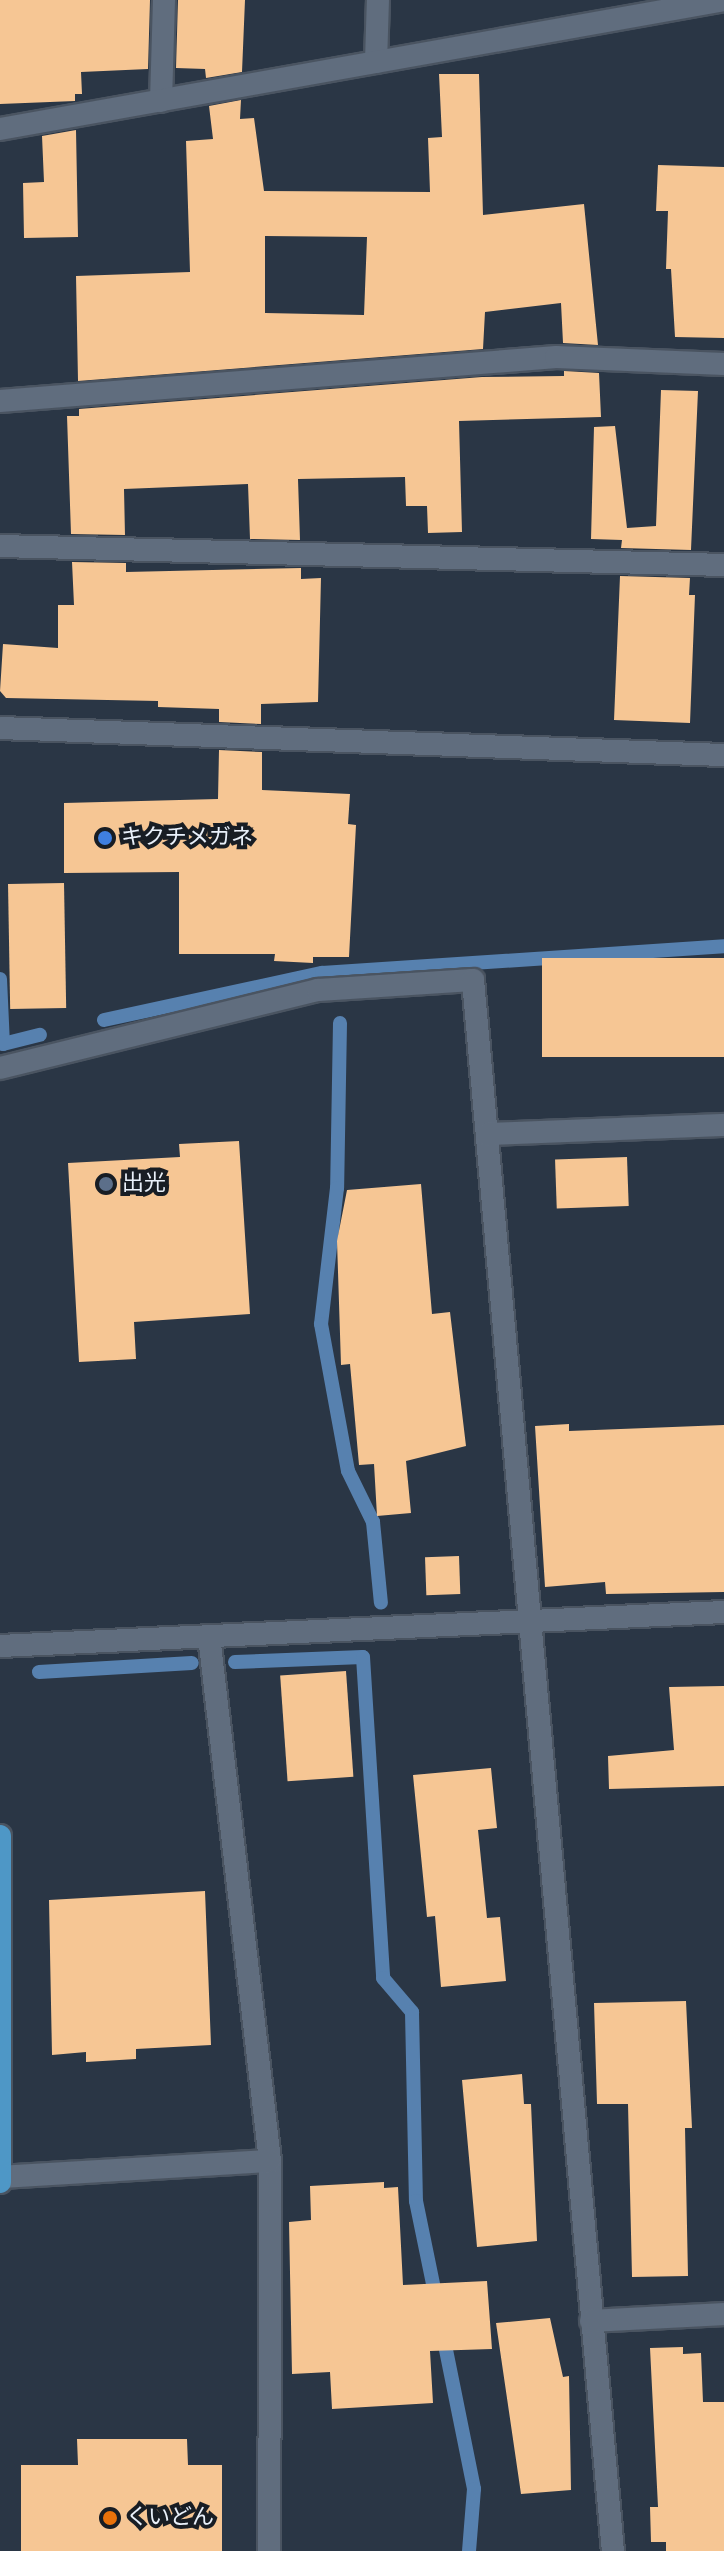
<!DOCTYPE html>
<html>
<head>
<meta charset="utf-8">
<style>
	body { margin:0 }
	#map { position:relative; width:724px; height:2551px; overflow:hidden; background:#2a3645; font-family:"Source Sans 3","Noto Sans JP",sans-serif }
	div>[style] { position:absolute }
	.stream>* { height:14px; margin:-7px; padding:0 7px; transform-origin:7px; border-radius:7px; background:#5781af }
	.building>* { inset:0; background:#f6c694; transform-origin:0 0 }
	.roads { filter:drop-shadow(2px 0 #4a5461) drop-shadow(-2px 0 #4a5461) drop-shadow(0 2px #4a5461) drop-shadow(0 -2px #4a5461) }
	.minor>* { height:22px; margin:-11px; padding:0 11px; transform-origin:11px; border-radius:11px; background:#606d7e }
	.primary>* { height:22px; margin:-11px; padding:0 11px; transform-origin:11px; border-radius:11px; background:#4e97c6 }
	.dots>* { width:22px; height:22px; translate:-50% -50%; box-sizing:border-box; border:4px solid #181d24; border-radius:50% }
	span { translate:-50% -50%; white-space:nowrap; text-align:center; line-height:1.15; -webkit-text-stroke:8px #181d24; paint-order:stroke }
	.poi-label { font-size:22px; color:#e9f0fa }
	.left { translate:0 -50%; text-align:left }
</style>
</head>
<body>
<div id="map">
	<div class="stream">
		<div style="left:0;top:979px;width:65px;rotate:87.4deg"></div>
		<div style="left:3px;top:1044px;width:38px;rotate:-14deg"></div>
		<div style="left:104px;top:1020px;width:223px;rotate:-12.2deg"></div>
		<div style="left:322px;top:973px;width:403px;rotate:-3.8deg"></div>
		<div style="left:340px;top:1023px;width:165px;rotate:91deg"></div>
		<div style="left:337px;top:1188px;width:137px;rotate:96.7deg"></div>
		<div style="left:321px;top:1324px;width:149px;rotate:79.6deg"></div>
		<div style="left:348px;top:1471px;width:57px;rotate:63.9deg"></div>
		<div style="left:373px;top:1522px;width:81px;rotate:84.4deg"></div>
		<div style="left:235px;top:1662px;width:128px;rotate:-2.2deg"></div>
		<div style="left:363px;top:1657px;width:322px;rotate:86.4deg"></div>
		<div style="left:383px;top:1978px;width:45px;rotate:49.5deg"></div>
		<div style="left:412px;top:2012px;width:189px;rotate:88.8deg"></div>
		<div style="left:416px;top:2201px;width:104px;rotate:78.4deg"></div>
		<div style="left:39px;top:1672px;width:153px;rotate:-3.4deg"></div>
		<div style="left:443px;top:2335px;width:157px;rotate:78.6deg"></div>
		<div style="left:474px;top:2489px;width:62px;rotate:94.6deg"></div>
	</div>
	<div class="building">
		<div style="clip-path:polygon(0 0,150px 0,148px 69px,81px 72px,82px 94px,75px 94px,75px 101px,0 104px)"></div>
		<div style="clip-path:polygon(178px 0,245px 0,242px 72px,206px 78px,205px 69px,176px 68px)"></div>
		<div style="clip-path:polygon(evenodd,439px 74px,479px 74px,483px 215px,584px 204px,598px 345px,563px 343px,561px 303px,485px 312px,483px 349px,78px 381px,76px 276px,190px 272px,186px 141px,213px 139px,209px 106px,241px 100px,240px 119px,254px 118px,264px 191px,430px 192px,428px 138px,442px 137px,439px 74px,265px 236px,367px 237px,364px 315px,265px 313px,265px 236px)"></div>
		<div style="clip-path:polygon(76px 130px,78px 237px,24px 238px,23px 183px,44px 182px,42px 136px)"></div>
		<div style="clip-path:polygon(658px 165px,724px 167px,724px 338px,675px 337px,671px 269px,666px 269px,668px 211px,656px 211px)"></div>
		<div style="clip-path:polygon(564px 371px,599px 373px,601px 417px,459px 421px,462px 532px,428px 533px,427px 506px,406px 506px,405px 477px,298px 479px,300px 540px,250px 539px,248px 484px,124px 489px,125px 535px,71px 534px,67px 416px,79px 416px,79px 409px,482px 377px,564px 376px)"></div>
		<div style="clip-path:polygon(661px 390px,698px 391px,691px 550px,621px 548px,622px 540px,591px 539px,594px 427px,615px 426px,627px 528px,656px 526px)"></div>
		<div style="clip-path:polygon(72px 562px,126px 563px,126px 572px,301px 568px,301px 579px,321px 578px,318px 702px,261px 704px,261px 724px,219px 722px,219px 709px,158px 707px,158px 701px,6px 698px,0 691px,3px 644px,58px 648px,58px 605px,74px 605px)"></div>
		<div style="clip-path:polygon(620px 576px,690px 578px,689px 595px,695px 595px,690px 723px,614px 720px)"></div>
		<div style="clip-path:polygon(219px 750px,262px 752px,262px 790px,350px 794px,348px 824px,356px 825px,349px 957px,313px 957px,313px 963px,274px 961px,275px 954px,179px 954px,179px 872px,64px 873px,64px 803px,218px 799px)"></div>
		<div style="left:64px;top:883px;width:125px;height:56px;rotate:89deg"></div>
		<div style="left:724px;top:958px;width:99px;height:182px;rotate:90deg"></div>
		<div style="clip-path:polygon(239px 1141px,250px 1314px,134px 1322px,136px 1359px,79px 1362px,68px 1163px,180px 1157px,179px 1144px)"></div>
		<div style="left:627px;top:1157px;width:49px;height:72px;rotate:88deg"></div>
		<div style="clip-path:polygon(421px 1184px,432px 1314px,450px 1312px,466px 1446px,406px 1461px,411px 1513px,377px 1516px,374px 1464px,359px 1465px,350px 1364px,341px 1365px,337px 1241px,347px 1190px)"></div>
		<div style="clip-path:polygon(569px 1424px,569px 1431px,724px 1425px,724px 1592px,606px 1594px,605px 1582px,545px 1587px,535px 1426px)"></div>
		<div style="left:459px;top:1556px;width:38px;height:34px;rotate:88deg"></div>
		<div style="left:346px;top:1671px;width:106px;height:66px;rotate:86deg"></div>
		<div style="clip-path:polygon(724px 1686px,724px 1786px,609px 1789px,608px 1756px,674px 1750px,669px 1687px)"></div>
		<div style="clip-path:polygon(491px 1768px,497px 1828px,478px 1830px,487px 1918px,500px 1917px,506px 1981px,441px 1987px,435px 1916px,427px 1917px,413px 1775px)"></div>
		<div style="clip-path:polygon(205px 1891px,211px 2045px,136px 2049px,136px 2059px,86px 2062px,86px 2052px,52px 2055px,49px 1900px)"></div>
		<div style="clip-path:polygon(686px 2001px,692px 2128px,685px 2128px,688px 2276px,632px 2277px,628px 2104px,597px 2104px,594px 2003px)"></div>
		<div style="clip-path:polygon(522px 2074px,524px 2104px,531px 2104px,537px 2241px,477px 2247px,462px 2080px)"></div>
		<div style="clip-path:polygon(384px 2182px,384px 2188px,398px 2187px,403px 2285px,487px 2281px,492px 2349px,430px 2351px,433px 2403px,332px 2409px,330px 2372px,292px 2374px,289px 2222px,311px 2220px,310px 2186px)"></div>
		<div style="clip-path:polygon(550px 2318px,563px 2377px,569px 2376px,571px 2490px,521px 2494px,496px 2323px)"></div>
		<div style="clip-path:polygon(683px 2347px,683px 2354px,701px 2353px,703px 2402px,724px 2402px,724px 2551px,666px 2551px,666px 2542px,651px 2542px,650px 2507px,658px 2507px,650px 2348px)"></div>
		<div style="clip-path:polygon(77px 2439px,187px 2439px,188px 2465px,222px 2465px,222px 2551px,21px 2551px,21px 2465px,78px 2465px)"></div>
	</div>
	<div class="roads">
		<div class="minor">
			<div style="left:376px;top:62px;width:62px;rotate:-88.2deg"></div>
			<div style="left:161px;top:101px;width:101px;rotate:-88.3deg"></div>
			<div style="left:0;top:129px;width:735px;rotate:-10.1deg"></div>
			<div style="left:0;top:401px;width:558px;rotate:-4.52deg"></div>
			<div style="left:556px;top:357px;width:168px;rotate:2.4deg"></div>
			<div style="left:0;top:546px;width:724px;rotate:1.5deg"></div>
			<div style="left:0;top:728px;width:725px;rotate:2.14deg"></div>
			<div style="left:0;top:1068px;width:327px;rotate:-13.8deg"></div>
			<div style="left:318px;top:990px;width:155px;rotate:-3.7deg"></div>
			<div style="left:473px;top:980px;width:1577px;rotate:84.91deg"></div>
			<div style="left:487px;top:1134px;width:237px;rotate:-2.2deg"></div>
			<div style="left:209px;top:1636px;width:529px;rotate:83.37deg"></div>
			<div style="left:270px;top:2161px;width:390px;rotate:90.1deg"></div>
			<div style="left:0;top:1646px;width:725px;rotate:-2.69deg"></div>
			<div style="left:0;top:2177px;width:270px;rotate:-3.4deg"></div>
			<div style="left:591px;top:2321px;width:133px;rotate:-3deg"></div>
		</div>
		<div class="primary">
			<div style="left:0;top:1836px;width:346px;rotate:90deg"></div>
		</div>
	</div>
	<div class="dots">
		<div style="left:105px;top:838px;background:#3f7fe0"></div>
		<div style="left:106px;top:1184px;background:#5c6f8a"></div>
		<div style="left:110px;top:2518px;background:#e8710a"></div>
	</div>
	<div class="poi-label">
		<span class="left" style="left:121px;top:838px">キクチメガネ</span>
		<span class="left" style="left:122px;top:1184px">出光</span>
		<span class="left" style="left:126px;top:2518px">くいどん</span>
	</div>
</div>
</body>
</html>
